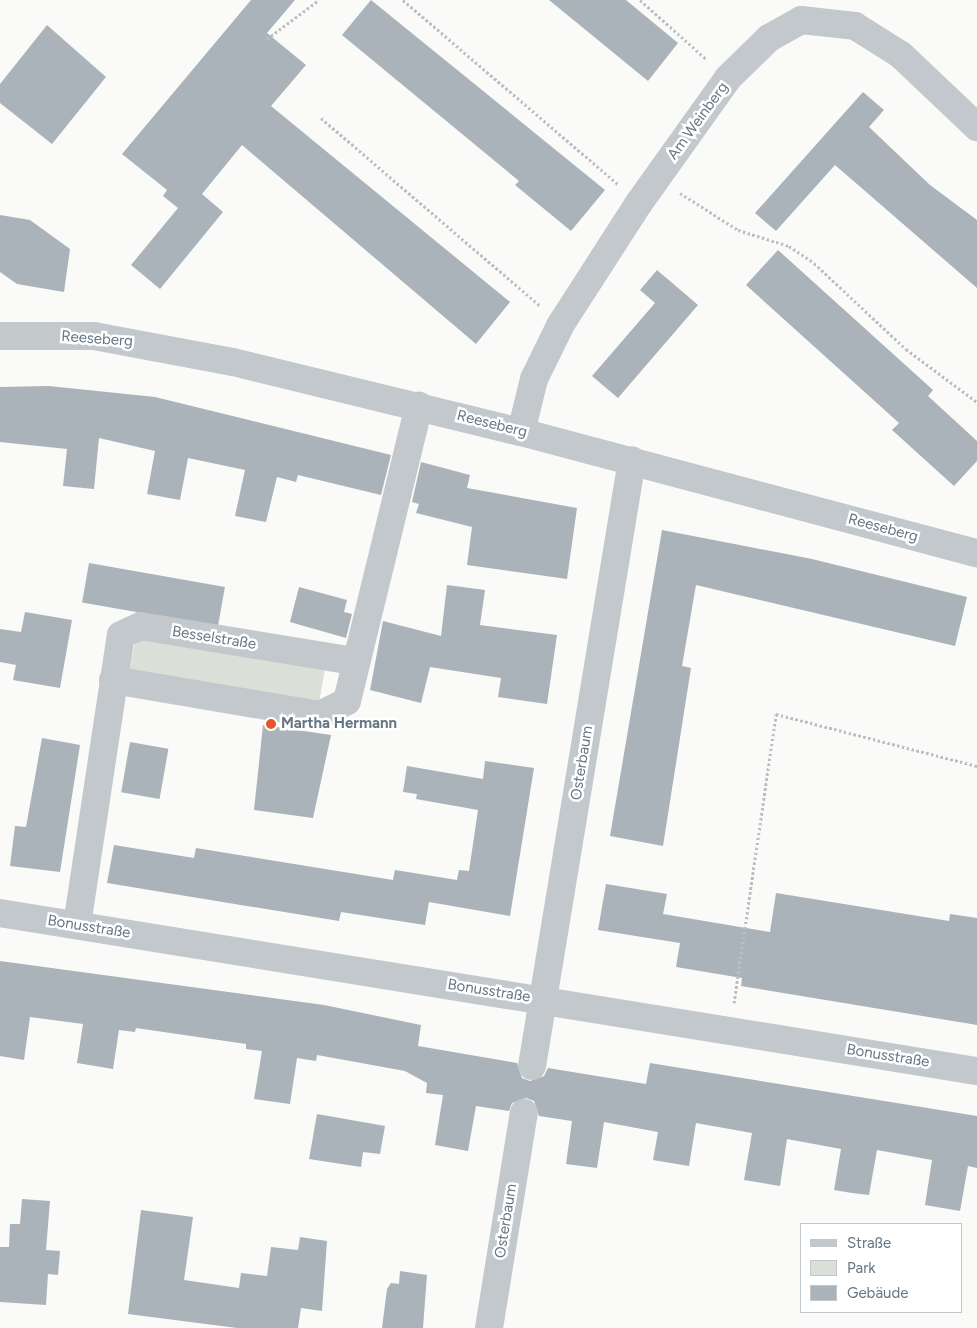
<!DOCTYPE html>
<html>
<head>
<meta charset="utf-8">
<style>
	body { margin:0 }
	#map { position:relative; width:977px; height:1328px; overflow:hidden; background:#fafaf8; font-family:Figtree,sans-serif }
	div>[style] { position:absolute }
	.green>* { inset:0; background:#dadfd7; transform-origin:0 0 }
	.building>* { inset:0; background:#aab3b9; transform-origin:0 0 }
	.path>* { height:3px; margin-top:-1.5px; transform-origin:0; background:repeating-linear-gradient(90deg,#bbbfc2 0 2.5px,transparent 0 5px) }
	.minor>* { height:28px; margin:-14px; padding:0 14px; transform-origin:14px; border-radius:14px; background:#c3c8cc }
	.dots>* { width:14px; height:14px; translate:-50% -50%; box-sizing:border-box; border:2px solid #fff; border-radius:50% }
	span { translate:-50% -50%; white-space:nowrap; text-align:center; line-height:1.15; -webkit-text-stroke:5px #fff; paint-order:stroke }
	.street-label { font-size:15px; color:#657683 }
	.poi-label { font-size:15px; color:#657683; font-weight:700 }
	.left { translate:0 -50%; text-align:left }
	.legend { position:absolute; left:800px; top:1223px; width:162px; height:90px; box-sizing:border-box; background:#fff; border:1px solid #c1c8cd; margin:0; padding:6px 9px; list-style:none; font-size:15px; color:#657683 }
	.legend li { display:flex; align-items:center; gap:10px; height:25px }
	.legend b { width:25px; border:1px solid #c1c8cd }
</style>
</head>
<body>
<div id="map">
	<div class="green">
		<div style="left:136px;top:635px;width:192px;height:42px;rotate:10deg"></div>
	</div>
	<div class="building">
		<div style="clip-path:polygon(251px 0,295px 0,267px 33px,306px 65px,271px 106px,510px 302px,476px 344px,242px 145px,202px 194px,223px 212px,160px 289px,131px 265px,178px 208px,163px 196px,167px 190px,122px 154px)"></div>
		<div style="clip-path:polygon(371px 0,605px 190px,571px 231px,515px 185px,519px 181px,342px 35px)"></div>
		<div style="clip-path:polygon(549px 0,626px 0,678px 43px,648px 81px)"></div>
		<div style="clip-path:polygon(47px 25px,106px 77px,52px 144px,0 103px,0 84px)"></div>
		<div style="clip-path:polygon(863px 92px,884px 110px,869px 127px,930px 185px,977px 220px,977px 288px,835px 165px,776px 231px,755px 213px)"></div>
		<div style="clip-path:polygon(0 215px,30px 220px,70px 249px,64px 292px,17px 284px,0 272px)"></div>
		<div style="clip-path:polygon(778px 250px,933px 390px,928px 396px,977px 441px,977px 461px,954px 486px,892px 430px,899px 423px,746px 285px)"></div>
		<div style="clip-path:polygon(657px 270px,698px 305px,618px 398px,592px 376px,655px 303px,640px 290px)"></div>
		<div style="clip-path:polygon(49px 386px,155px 397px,391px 455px,381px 495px,298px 475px,296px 482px,277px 477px,266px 522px,235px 516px,245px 470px,188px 458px,180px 500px,147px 494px,155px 451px,99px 438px,94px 489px,63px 486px,67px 449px,0 442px,0 387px)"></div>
		<div style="clip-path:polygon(421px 462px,470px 475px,467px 488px,577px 508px,567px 579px,467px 565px,472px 527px,416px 513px,419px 504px,412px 502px)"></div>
		<div style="clip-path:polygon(662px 530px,812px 559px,967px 597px,955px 646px,696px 585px,682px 666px,691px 668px,663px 846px,610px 836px)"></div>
		<div style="left:89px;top:563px;width:138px;height:40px;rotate:10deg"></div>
		<div style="clip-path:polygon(447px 585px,485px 590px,480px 625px,557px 635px,547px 704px,498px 697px,501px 678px,430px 667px,421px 703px,370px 690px,383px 621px,441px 636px)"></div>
		<div style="clip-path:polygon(299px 587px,347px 600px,344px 612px,352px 614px,346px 638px,290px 622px)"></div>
		<div style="clip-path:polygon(25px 612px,72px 620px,60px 688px,13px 680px,16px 665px,0 662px,0 629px,21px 632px)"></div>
		<div style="clip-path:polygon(263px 725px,331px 735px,313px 818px,254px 810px)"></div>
		<div style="clip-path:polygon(42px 738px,80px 745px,60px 872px,10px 866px,15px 826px,26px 827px)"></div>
		<div style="left:130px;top:742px;width:39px;height:51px;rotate:10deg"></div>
		<div style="clip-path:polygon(485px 761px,534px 768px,510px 916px,429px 902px,425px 925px,341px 912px,339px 921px,107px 883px,114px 845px,194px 858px,196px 848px,393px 880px,395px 870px,457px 880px,459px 870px,469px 871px,478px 810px,416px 799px,417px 794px,403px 792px,407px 766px,483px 779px)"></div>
		<div style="clip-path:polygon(606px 884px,667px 894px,663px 914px,770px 932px,776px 893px,949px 921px,950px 914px,977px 918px,977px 1025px,741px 986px,742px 978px,676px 967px,680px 943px,598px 930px)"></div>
		<div style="clip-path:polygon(0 961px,324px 1005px,421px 1025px,418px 1046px,517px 1063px,522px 1078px,530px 1081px,544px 1076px,548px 1068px,646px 1084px,650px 1063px,977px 1116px,977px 1168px,968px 1166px,960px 1211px,925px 1205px,932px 1160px,877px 1150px,869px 1195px,852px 1193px,834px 1190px,841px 1149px,787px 1139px,780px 1186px,744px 1180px,752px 1133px,696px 1123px,689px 1166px,653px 1160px,658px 1132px,604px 1122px,597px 1168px,566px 1164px,572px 1121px,539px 1116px,534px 1101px,526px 1098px,512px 1103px,509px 1111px,476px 1106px,468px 1151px,435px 1145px,443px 1095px,426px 1093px,427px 1083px,405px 1071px,317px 1055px,316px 1061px,297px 1058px,290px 1104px,254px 1099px,262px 1051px,246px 1049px,246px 1044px,136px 1028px,135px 1032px,119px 1030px,113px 1069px,77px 1063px,83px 1024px,30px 1017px,24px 1060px,0 1056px)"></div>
		<div style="clip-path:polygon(317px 1114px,385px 1126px,380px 1154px,363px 1152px,361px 1167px,309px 1159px)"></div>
		<div style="clip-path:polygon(22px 1199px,50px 1201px,46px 1250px,60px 1251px,58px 1275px,48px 1274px,46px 1305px,0 1302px,0 1247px,9px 1247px,10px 1224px,20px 1224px)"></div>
		<div style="clip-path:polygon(141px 1210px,193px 1217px,184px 1280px,239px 1288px,241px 1273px,267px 1276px,271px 1247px,298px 1250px,300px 1237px,327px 1241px,322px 1311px,301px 1308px,298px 1328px,237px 1328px,128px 1314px)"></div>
		<div style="clip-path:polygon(400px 1271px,427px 1275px,423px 1328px,382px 1328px,387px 1289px,391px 1283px,399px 1284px)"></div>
	</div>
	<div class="path">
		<div style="left:403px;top:0;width:283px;rotate:40.6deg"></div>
		<div style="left:640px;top:0;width:90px;rotate:41.8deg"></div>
		<div style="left:267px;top:39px;width:65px;rotate:-36.9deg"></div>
		<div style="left:321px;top:118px;width:289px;rotate:40.6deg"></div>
		<div style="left:680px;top:193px;width:69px;rotate:32.5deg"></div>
		<div style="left:738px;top:230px;width:53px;rotate:17.4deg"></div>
		<div style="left:789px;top:246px;width:30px;rotate:34deg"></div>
		<div style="left:814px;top:263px;width:126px;rotate:43.1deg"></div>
		<div style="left:906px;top:349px;width:89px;rotate:36.7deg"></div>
		<div style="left:734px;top:1003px;width:292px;rotate:-81.7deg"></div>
		<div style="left:776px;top:714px;width:208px;rotate:14.5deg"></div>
	</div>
	<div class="minor">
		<div style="left:0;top:336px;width:94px"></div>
		<div style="left:94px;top:336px;width:141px;rotate:10.6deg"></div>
		<div style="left:233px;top:362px;width:296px;rotate:13.7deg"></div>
		<div style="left:521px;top:432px;width:472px;rotate:14.9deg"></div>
		<div style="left:521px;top:432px;width:55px;rotate:-76.2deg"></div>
		<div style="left:534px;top:379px;width:61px;rotate:-63.9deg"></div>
		<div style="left:561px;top:324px;width:144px;rotate:-57.2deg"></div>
		<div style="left:639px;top:203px;width:153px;rotate:-54.5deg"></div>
		<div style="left:728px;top:78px;width:57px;rotate:-44.3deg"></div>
		<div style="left:769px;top:38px;width:37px;rotate:-29deg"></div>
		<div style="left:801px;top:20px;width:54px;rotate:6.3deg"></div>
		<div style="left:855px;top:26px;width:54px;rotate:32.2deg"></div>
		<div style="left:901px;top:55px;width:105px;rotate:43.5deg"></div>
		<div style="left:113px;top:680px;width:210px;rotate:9.6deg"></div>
		<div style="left:320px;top:715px;width:30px;rotate:-27deg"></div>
		<div style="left:347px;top:701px;width:304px;rotate:-76.3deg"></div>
		<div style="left:0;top:913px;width:990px;rotate:9.19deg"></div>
		<div style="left:77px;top:925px;width:293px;rotate:-81.4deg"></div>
		<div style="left:121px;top:635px;width:21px;rotate:-25deg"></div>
		<div style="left:140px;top:626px;width:217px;rotate:9.3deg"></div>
		<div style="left:532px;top:1066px;width:614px;rotate:-80.63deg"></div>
		<div style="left:489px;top:1328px;width:218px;rotate:-80.8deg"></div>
	</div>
	<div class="dots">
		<div style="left:271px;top:724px;background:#e4572e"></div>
	</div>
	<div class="street-label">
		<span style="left:698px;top:121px;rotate:-54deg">Am Weinberg</span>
		<span style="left:97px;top:339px;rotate:4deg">Reeseberg</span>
		<span style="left:492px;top:424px;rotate:14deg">Reeseberg</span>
		<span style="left:883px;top:528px;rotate:15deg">Reeseberg</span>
		<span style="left:214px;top:638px;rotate:9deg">Besselstraße</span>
		<span style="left:582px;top:763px;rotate:-81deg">Osterbaum</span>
		<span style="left:89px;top:927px;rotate:9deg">Bonusstraße</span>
		<span style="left:489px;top:991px;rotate:9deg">Bonusstraße</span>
		<span style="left:888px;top:1056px;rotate:9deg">Bonusstraße</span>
		<span style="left:506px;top:1221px;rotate:-81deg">Osterbaum</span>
	</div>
	<div class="poi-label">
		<span class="left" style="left:281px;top:724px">Martha Hermann</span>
	</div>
	<ul class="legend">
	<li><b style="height:6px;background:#c3c8cc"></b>Straße</li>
	<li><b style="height:14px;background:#dadfd7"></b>Park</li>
	<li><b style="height:14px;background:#aab3b9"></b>Gebäude</li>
	</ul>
</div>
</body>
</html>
